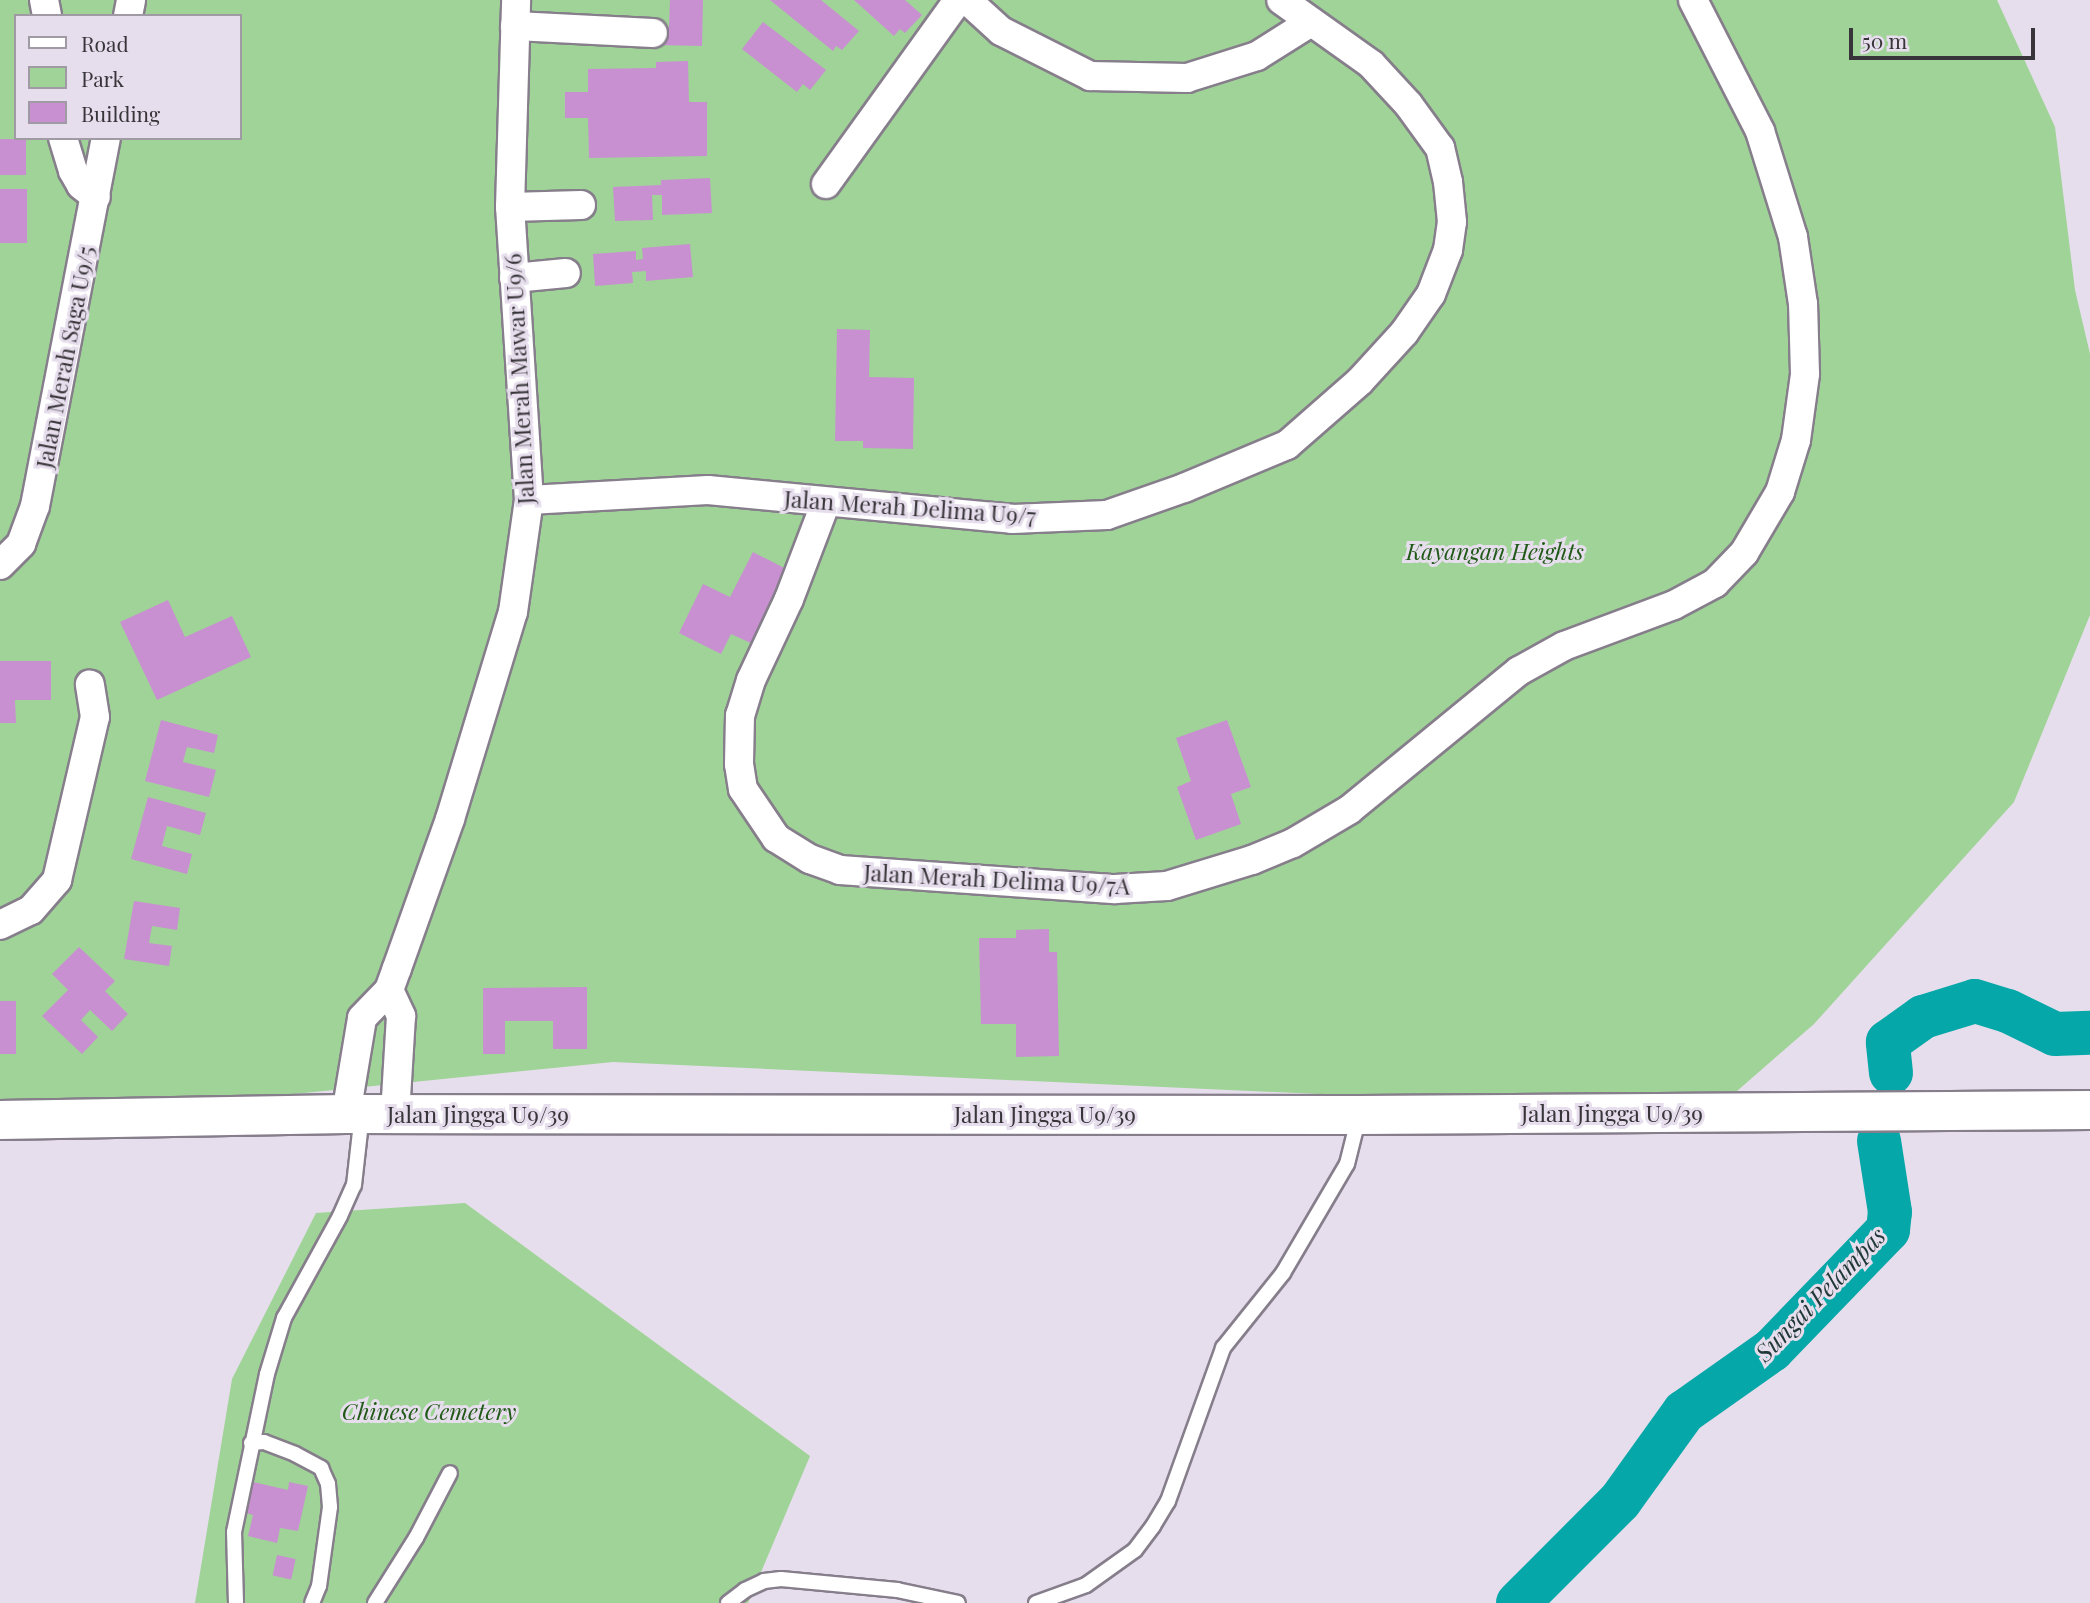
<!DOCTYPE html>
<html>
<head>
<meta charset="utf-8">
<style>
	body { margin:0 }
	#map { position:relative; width:2090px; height:1603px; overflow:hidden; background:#e6deec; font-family:"Playfair Display",serif }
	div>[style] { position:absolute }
	.green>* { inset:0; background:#9fd397 }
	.river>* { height:44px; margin:-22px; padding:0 22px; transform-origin:22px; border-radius:22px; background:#06a7a8 }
	.building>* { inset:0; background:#c990d1; transform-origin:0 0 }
	.roads { filter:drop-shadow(2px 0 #867e8b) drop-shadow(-2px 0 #867e8b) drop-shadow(0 2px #867e8b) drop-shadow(0 -2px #867e8b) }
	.lane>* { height:14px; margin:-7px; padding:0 7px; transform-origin:7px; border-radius:7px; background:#fff }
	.street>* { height:28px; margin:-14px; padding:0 14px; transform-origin:14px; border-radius:14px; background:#fff }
	.secondary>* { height:38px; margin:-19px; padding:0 19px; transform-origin:19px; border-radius:19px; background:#fff }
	span { translate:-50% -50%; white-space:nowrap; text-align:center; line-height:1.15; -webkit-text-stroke:6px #e6deec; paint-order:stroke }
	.street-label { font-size:23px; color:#38353a }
	.park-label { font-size:23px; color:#215918; font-style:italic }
	.water-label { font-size:24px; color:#213838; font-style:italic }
	.legend { position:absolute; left:14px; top:14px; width:228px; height:126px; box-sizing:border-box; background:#e6deec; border:2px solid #a09aa5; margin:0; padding:9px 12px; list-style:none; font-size:21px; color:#38353a }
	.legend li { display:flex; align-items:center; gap:14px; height:35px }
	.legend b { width:35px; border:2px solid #a09aa5 }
	.scale { position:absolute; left:1849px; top:28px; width:186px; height:32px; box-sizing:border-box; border:4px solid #38353a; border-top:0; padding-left:9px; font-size:21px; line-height:24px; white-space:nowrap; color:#38353a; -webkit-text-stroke:5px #e6deec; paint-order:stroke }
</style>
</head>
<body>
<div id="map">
	<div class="green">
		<div style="clip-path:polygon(evenodd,0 0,1997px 0,2055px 127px,2075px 290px,2090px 354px,2090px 615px,2014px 802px,1814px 1024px,1713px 1112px,613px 1062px,44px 1119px,0 1120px,0 0,16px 16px,240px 16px,240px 138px,16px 138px,16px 16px)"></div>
		<div style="clip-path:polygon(465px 1203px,810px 1456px,748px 1603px,195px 1603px,232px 1379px,316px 1213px)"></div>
	</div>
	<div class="river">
		<div style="left:1891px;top:1073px;width:31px;rotate:-96deg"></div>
		<div style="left:1888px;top:1042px;width:43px;rotate:-35.5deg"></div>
		<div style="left:1923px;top:1017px;width:54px;rotate:-17.1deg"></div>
		<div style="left:1975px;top:1001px;width:34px;rotate:17deg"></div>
		<div style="left:2008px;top:1011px;width:52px;rotate:26.1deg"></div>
		<div style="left:2055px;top:1034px;width:35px;rotate:-2deg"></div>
		<div style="left:1518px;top:1603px;width:144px;rotate:-45deg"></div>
		<div style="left:1620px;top:1501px;width:110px;rotate:-54.3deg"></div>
		<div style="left:1684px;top:1412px;width:108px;rotate:-35.2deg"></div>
		<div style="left:1772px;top:1350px;width:167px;rotate:-46deg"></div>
		<div style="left:1888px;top:1230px;width:18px;rotate:-84deg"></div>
		<div style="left:1890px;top:1212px;width:72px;rotate:-98.8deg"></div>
	</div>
	<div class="building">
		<div style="clip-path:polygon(670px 0,703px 0,702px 46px,658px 45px,659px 27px,669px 27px)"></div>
		<div style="clip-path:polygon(770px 0,821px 0,859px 31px,842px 50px,836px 46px,833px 51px)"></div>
		<div style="clip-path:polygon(854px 0,905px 0,922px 15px,905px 33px,900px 29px,894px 36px)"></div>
		<div style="clip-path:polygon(763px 22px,826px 70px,810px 90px,803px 84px,797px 92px,742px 49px)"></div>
		<div style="clip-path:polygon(688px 61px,689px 102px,707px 102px,707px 156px,589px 158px,588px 118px,565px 118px,565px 92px,588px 92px,588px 69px,656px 68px,656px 62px)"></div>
		<div style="left:0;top:139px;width:26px;height:36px"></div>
		<div style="clip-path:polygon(710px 178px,712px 213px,662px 215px,662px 195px,652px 195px,653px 220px,615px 221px,613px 187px,661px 185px,661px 180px)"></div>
		<div style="left:0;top:189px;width:27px;height:54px"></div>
		<div style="clip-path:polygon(690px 244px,693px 277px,646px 281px,646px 271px,632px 272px,633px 283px,595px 286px,593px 254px,636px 251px,636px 260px,643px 259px,642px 248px)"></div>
		<div style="clip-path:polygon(837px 329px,870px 330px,869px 377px,914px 378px,913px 449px,863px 448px,863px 441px,835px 441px)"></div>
		<div style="clip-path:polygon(753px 552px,792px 572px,755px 645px,731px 634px,721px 654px,679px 633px,703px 584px,730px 597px)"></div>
		<div style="clip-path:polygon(168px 600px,185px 637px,232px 616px,251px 657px,157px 700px,120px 622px)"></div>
		<div style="clip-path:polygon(0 661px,51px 661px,51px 700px,15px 700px,16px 723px,0 723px)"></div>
		<div style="clip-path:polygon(161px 720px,218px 735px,214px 753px,187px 747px,183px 762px,216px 770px,209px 797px,145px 781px)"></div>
		<div style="clip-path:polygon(1227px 720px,1251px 787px,1231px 794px,1241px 824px,1196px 840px,1177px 787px,1191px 781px,1176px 738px)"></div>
		<div style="clip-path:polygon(148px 797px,206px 813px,200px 835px,167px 826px,162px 846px,192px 854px,187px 874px,131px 859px)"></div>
		<div style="clip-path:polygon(134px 901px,180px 908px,177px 930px,152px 926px,149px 943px,172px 946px,169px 966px,124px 959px)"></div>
		<div style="clip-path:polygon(1049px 929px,1049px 952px,1057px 952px,1059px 1056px,1016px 1057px,1016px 1024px,981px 1024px,979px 938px,1016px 938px,1016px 930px)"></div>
		<div style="clip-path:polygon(79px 947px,115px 981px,105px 991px,128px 1014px,112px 1031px,90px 1010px,81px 1020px,98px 1037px,82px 1054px,42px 1016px,68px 990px,52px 974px)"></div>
		<div style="clip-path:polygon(587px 987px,587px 1049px,553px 1049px,553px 1021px,505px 1021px,505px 1054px,483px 1054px,483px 988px)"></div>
		<div style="left:0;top:1001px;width:16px;height:53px"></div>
		<div style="clip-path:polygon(253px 1482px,288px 1490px,289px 1482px,308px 1486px,298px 1531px,280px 1528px,277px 1543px,248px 1536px,253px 1515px,246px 1513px)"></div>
		<div style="left:277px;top:1555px;width:19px;height:21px;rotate:12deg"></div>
	</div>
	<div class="roads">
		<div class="lane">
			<div style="left:251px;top:1443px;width:13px;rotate:-4deg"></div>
			<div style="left:264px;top:1442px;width:33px;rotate:21deg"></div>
			<div style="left:295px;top:1454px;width:30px;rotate:28deg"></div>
			<div style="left:321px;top:1468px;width:17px;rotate:66deg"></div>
			<div style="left:328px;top:1484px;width:23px;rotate:85deg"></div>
			<div style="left:330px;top:1507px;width:80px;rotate:97.9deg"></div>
			<div style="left:319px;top:1586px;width:18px;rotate:112deg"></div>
			<div style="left:236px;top:1603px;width:71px;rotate:-91.6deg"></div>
			<div style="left:234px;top:1532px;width:161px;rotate:-78.2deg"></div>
			<div style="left:267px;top:1374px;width:59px;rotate:-73.1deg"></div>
			<div style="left:284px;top:1318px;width:116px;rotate:-61.2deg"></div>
			<div style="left:340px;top:1216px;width:34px;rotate:-66deg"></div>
			<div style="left:354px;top:1185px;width:71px;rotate:-83.6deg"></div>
			<div style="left:375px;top:1603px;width:77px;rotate:-57.8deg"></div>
			<div style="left:416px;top:1538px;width:73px;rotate:-62.4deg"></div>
			<div style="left:728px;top:1603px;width:21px;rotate:-37deg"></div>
			<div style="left:745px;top:1590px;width:21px;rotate:-25deg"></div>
			<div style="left:764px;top:1581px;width:17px;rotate:-7deg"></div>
			<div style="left:781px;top:1579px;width:117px;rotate:5.4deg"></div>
			<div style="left:897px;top:1590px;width:62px;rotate:12deg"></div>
			<div style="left:1036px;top:1603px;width:53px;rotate:-19.8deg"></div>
			<div style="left:1086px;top:1585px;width:60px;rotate:-35.5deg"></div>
			<div style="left:1135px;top:1550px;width:30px;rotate:-53deg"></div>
			<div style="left:1153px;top:1526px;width:29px;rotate:-59deg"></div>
			<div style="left:1168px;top:1501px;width:163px;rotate:-70.2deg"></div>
			<div style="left:1223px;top:1348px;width:96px;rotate:-51.3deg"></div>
			<div style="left:1283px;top:1273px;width:126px;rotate:-59.6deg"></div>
			<div style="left:1347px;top:1164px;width:49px;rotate:-76deg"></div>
		</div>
		<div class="street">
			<div style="left:44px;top:0;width:16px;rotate:79deg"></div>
			<div style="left:967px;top:0;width:46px;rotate:42.4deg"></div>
			<div style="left:1001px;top:31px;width:100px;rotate:26.8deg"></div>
			<div style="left:1090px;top:76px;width:97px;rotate:1.2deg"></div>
			<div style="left:1187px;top:78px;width:73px;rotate:-17.4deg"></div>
			<div style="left:1257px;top:56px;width:64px;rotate:-32.2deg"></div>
			<div style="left:128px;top:16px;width:16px;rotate:-79deg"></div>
			<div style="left:515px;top:26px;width:138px;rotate:2.9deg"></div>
			<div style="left:63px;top:138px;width:34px;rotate:73deg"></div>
			<div style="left:73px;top:171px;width:16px;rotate:60deg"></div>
			<div style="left:81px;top:185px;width:19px;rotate:39deg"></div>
			<div style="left:826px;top:184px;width:226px;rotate:-54.3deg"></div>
			<div style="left:510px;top:207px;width:71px;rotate:-1.6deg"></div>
			<div style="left:514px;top:278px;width:52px;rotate:-5.5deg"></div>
			<div style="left:529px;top:500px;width:179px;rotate:-3.2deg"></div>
			<div style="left:708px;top:490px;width:305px;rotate:5.4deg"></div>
			<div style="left:1012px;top:519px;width:95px;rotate:-2.4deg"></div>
			<div style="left:1107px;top:515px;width:82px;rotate:-19.3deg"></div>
			<div style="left:1184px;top:488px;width:112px;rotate:-22.7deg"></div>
			<div style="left:1287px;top:445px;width:97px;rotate:-41.2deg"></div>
			<div style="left:1360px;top:381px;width:65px;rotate:-47.5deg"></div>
			<div style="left:1404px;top:333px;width:47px;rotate:-55.3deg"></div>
			<div style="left:1431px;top:294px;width:47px;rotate:-68.9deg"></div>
			<div style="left:1448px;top:250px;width:28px;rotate:-82deg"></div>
			<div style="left:1452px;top:222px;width:40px;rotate:-95.7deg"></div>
			<div style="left:1448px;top:182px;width:35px;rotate:-103deg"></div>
			<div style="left:1440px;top:148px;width:54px;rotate:-126deg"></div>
			<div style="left:1408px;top:104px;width:54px;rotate:-132.8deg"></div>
			<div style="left:1371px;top:64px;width:110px;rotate:-144.6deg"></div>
			<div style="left:826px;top:502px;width:104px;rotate:110.9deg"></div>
			<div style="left:789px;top:599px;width:89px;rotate:115.1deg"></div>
			<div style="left:751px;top:680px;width:37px;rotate:107deg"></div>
			<div style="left:740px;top:715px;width:49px;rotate:91.2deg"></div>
			<div style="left:739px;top:764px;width:25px;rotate:81deg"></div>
			<div style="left:743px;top:789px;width:59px;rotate:56deg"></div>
			<div style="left:776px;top:838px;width:40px;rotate:32deg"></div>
			<div style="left:810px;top:859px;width:32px;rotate:20deg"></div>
			<div style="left:840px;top:870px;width:276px;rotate:4deg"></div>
			<div style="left:1115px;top:889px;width:52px;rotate:-3.3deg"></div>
			<div style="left:1167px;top:886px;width:89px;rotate:-17deg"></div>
			<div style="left:1252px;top:860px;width:44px;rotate:-22.5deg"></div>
			<div style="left:1293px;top:843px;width:65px;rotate:-30.5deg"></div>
			<div style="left:1349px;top:810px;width:220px;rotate:-39.3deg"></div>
			<div style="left:1519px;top:671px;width:51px;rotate:-29.1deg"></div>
			<div style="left:1564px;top:646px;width:117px;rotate:-20.4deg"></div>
			<div style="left:1674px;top:605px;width:47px;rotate:-28.2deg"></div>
			<div style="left:1715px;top:583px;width:42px;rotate:-46deg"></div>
			<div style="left:1744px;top:553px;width:71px;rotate:-59.5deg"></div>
			<div style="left:1780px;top:492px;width:54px;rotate:-72.9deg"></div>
			<div style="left:1796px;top:440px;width:67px;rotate:-82.2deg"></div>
			<div style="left:1805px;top:374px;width:70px;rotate:-91.6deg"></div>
			<div style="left:1803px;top:304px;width:68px;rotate:-98.5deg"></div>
			<div style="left:1793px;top:237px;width:111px;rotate:-107.3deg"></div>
			<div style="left:1760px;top:131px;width:147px;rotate:-117.1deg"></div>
			<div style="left:0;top:565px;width:30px;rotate:-45deg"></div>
			<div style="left:21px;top:544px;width:40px;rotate:-69.8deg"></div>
			<div style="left:35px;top:506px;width:375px;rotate:-79.1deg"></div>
			<div style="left:0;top:925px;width:34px;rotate:-26deg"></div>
			<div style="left:31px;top:910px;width:40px;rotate:-49deg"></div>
			<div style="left:57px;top:880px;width:167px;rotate:-76.9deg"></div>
			<div style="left:95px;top:717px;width:33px;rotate:-99deg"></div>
			<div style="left:389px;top:990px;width:29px;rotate:65deg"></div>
			<div style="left:401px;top:1016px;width:98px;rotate:93.5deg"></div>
			<div style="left:346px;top:1114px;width:97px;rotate:-80.5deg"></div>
			<div style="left:362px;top:1018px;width:39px;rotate:-46deg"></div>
			<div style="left:389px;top:990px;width:23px;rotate:-70deg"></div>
			<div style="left:397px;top:968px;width:158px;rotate:-70.4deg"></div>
			<div style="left:450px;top:819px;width:216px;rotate:-73.1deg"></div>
			<div style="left:513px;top:612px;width:113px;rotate:-81.9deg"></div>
			<div style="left:529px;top:500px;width:294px;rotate:-93.7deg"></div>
			<div style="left:510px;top:207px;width:207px;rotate:-88.3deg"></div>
		</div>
		<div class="secondary">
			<div style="left:0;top:1120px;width:346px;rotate:-1deg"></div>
			<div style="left:346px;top:1114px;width:1014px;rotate:0.06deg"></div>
			<div style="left:1360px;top:1115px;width:730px;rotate:-0.39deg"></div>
		</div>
	</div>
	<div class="street-label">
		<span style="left:65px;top:357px;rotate:-79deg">Jalan Merah Saga U9/5</span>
		<span style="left:519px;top:379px;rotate:-93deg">Jalan Merah Mawar U9/6</span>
		<span style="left:910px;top:507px;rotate:4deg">Jalan Merah Delima U9/7</span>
		<span style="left:997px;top:879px;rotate:3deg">Jalan Merah Delima U9/7A</span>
		<span style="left:1612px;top:1113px">Jalan Jingga U9/39</span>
		<span style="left:478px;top:1114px">Jalan Jingga U9/39</span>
		<span style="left:1045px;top:1114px">Jalan Jingga U9/39</span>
	</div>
	<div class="park-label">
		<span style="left:1495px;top:551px">Kayangan Heights</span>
		<span style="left:429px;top:1411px">Chinese Cemetery</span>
	</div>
	<div class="water-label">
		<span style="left:1820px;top:1294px;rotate:-46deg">Sungai Pelampas</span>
	</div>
	<ul class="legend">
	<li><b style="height:9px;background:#fff"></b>Road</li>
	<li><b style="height:19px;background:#9fd397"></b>Park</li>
	<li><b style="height:19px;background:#c990d1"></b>Building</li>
	</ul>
	<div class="scale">50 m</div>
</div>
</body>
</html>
